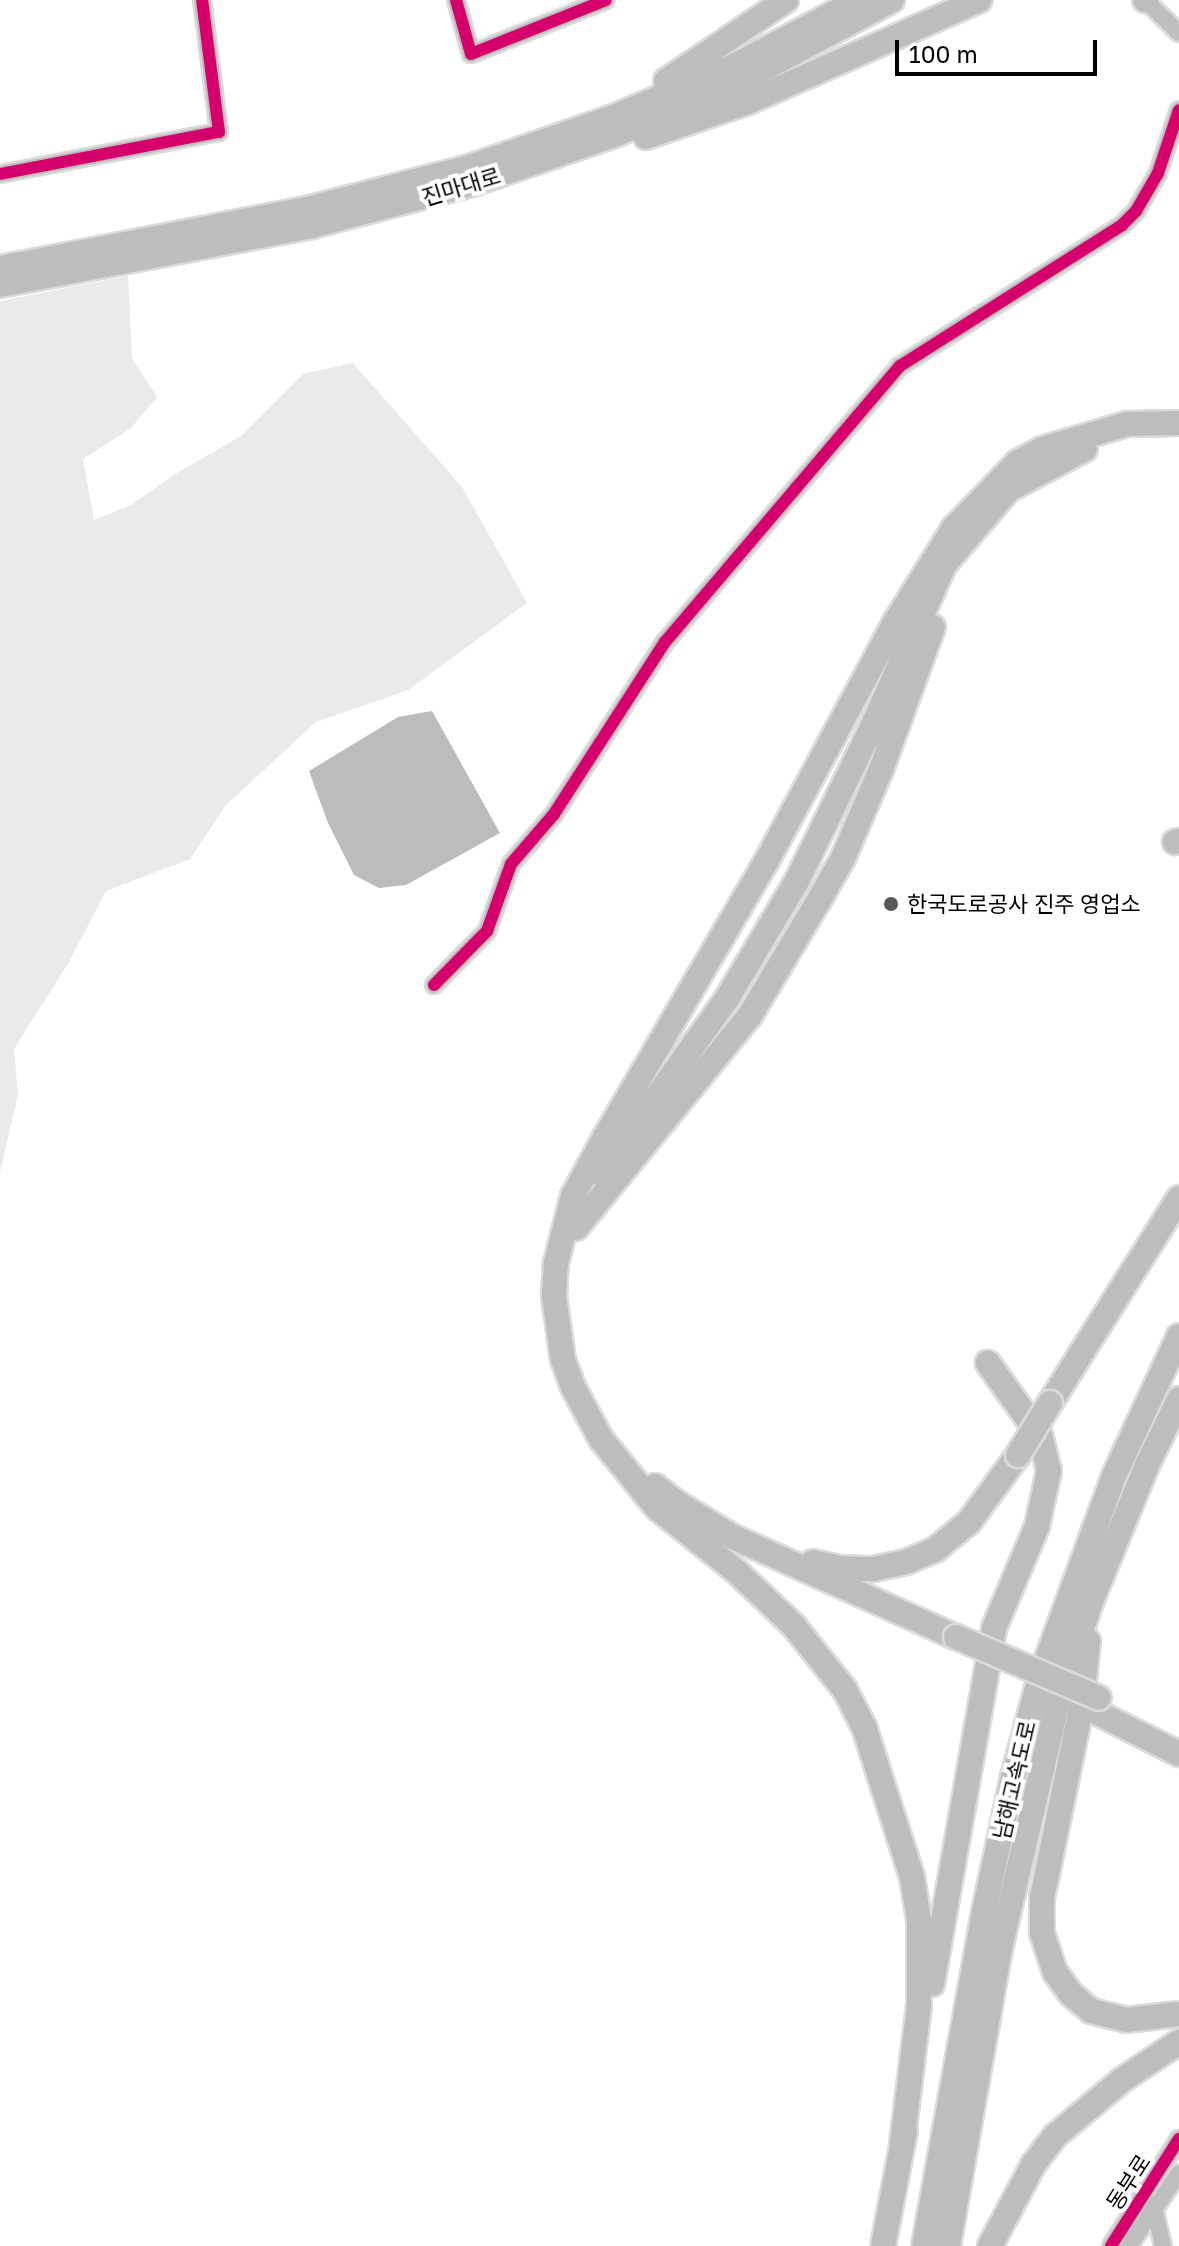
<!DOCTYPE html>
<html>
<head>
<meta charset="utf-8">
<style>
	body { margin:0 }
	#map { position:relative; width:1179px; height:2246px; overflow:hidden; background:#fff; font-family:"Golos Text","Noto Sans KR",sans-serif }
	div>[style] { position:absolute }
	.green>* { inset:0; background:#eaeaea }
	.water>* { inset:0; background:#bcbcbc }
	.roads { filter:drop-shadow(2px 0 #dbdbdb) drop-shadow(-2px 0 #dbdbdb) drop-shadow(0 2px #dbdbdb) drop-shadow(0 -2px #dbdbdb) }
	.minor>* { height:16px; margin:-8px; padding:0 8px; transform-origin:8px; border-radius:8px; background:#bebebe }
	.highway>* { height:24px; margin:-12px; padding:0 12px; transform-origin:12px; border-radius:12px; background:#bdbdbd }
	.bridges { filter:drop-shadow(2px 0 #dbdbdb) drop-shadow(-2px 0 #dbdbdb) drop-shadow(0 2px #dbdbdb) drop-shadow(0 -2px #dbdbdb) }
	.highway-bridge>* { height:24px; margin:-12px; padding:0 12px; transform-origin:12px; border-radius:12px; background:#bdbdbd }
	.cycleway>* { height:12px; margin:-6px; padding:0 6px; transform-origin:6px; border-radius:6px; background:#d6006c }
	.dots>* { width:22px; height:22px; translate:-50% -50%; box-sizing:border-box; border:4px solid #fff; border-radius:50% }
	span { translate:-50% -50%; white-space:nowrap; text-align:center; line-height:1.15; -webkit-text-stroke:8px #fff; paint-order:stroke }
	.street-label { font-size:22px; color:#000 }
	.poi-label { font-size:22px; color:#000 }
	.left { translate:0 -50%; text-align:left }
	.scale { position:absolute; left:895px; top:40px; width:202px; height:36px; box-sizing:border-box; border:4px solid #000; border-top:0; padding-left:10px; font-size:24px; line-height:28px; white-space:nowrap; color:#000; -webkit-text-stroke:6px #fff; paint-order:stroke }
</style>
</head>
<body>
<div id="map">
	<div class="green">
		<div style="clip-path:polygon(128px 276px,132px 358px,157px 397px,131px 428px,83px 459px,94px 520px,131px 505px,177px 473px,241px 436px,303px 374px,353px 363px,462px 487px,527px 603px,408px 690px,316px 722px,226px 805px,190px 859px,106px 891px,69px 962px,14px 1049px,18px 1095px,0 1172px,0 301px)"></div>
	</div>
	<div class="water">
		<div style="clip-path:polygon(432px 711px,500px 833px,406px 885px,379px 888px,354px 875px,328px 823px,309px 771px,398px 717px)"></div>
	</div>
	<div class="roads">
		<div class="minor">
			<div style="left:456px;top:0;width:56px;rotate:74.5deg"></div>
			<div style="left:471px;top:54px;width:145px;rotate:-21.8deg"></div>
			<div style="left:1145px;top:0;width:47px;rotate:44.1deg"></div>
			<div style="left:0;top:174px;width:223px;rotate:-10.9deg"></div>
			<div style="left:219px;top:132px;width:133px;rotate:-97.3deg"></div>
			<div style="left:434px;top:985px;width:76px;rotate:-45.5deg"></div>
			<div style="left:487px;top:931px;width:71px;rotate:-70.3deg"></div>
			<div style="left:511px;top:864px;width:66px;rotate:-49.3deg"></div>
			<div style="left:554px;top:814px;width:205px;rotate:-57.2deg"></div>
			<div style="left:665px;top:642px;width:202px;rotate:-49.6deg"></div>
			<div style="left:796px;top:488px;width:160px;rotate:-49.6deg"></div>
			<div style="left:900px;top:366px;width:263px;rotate:-32.4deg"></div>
			<div style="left:1122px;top:225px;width:20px;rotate:-45deg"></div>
			<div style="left:1136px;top:211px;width:44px;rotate:-59.9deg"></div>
			<div style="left:1158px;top:173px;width:66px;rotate:-71.6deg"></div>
			<div style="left:1153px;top:2204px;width:43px;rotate:76.6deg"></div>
			<div style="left:1111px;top:2246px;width:127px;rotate:-57.6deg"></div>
			<div style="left:1129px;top:2246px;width:88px;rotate:-55.6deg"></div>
		</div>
		<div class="highway">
			<div style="left:1145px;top:0;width:1px"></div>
			<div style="left:666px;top:81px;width:145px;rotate:-34deg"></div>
			<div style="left:646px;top:137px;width:108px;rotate:-18.9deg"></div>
			<div style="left:748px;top:102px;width:253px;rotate:-23.8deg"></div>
			<div style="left:0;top:268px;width:313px;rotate:-10.9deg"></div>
			<div style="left:307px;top:209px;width:168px;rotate:-14.4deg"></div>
			<div style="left:470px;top:167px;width:149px;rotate:-19.2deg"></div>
			<div style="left:611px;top:118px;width:136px;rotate:-23deg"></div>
			<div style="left:736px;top:65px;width:139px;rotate:-27.9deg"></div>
			<div style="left:0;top:285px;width:317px;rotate:-10.7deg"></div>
			<div style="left:311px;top:226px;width:170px;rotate:-14.7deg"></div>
			<div style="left:475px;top:183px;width:150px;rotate:-19deg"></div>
			<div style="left:617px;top:134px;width:137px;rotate:-23.2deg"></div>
			<div style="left:743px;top:80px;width:169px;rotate:-28.2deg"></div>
			<div style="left:1175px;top:842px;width:4px;rotate:-14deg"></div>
			<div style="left:601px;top:1174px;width:218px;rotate:-54.3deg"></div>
			<div style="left:728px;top:997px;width:135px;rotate:-59.3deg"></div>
			<div style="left:797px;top:881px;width:178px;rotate:-64deg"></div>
			<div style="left:875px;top:721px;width:171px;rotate:-66.1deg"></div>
			<div style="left:944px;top:565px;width:99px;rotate:-49.5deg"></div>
			<div style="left:1008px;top:490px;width:87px;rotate:-28deg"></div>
			<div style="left:576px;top:1228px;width:273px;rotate:-50.7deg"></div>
			<div style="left:749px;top:1017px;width:142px;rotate:-59.1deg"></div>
			<div style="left:822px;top:895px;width:43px;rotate:-60.4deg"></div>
			<div style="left:843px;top:858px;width:99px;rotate:-66.8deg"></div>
			<div style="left:882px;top:767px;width:149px;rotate:-70deg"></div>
			<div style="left:1050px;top:1403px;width:242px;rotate:-57.8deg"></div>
			<div style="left:655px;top:1486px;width:28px;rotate:38deg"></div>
			<div style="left:677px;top:1503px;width:66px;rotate:31.3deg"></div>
			<div style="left:733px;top:1537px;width:244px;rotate:24.2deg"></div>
			<div style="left:813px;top:1562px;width:28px;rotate:13deg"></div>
			<div style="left:840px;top:1568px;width:33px;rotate:2deg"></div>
			<div style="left:873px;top:1569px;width:34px;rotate:-12deg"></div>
			<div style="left:906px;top:1562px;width:33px;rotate:-23deg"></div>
			<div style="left:936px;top:1549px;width:43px;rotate:-39.3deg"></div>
			<div style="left:969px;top:1522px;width:83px;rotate:-53.8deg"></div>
			<div style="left:1088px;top:1641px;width:67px;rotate:96deg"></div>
			<div style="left:1081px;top:1708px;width:194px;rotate:101.6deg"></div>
			<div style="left:1042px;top:1898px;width:35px;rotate:90deg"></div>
			<div style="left:1042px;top:1933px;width:41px;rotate:71.6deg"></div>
			<div style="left:1055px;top:1972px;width:27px;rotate:54deg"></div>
			<div style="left:1071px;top:1994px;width:26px;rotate:40deg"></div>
			<div style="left:1091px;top:2011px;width:36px;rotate:14deg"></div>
			<div style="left:1126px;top:2020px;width:53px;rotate:-6.5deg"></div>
			<div style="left:1094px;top:1711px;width:95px;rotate:26.8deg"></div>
			<div style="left:932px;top:1984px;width:361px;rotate:-80.1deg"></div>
			<div style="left:994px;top:1628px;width:111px;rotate:-67.1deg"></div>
			<div style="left:1037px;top:1526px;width:56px;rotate:-77.7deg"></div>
			<div style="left:1049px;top:1471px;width:36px;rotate:-104deg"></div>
			<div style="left:1040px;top:1436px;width:90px;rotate:-125.5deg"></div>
			<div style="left:902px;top:2144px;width:140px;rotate:-83deg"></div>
			<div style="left:919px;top:2005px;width:85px;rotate:-90deg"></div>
			<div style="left:919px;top:1920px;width:44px;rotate:-99.2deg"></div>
			<div style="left:912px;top:1877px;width:157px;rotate:-107.7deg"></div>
			<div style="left:864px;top:1727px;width:42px;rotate:-117.2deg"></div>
			<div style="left:845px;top:1690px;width:82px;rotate:-128.6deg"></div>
			<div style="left:794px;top:1626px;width:79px;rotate:-136.5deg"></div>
			<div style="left:737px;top:1572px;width:102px;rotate:-141.3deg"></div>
			<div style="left:657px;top:1508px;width:89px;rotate:-129.1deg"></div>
			<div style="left:601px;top:1439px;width:59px;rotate:-118.3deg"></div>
			<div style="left:573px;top:1387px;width:29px;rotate:-110deg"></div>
			<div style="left:563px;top:1360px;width:65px;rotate:-98deg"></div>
			<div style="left:554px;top:1296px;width:33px;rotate:-87deg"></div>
			<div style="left:556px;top:1263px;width:69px;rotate:-75.8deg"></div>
			<div style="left:573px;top:1196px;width:65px;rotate:-61.5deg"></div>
			<div style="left:604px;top:1139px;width:321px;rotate:-59.7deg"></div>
			<div style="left:766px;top:862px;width:274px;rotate:-61.7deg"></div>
			<div style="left:896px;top:621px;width:110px;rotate:-58.1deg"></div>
			<div style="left:954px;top:528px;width:92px;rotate:-45.9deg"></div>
			<div style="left:1018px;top:462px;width:27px;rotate:-28deg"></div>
			<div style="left:1042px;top:449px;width:89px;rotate:-16.4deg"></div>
			<div style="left:1127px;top:424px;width:52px;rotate:-1.1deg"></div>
			<div style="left:883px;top:2246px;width:117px;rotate:-79.2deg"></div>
			<div style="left:924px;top:2246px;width:339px;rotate:-79.8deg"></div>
			<div style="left:984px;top:1912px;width:134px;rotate:-77.9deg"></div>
			<div style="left:1012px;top:1781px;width:104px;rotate:-74.9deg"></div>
			<div style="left:1039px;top:1681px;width:218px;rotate:-69.9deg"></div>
			<div style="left:1114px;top:1476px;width:154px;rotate:-65.1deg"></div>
			<div style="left:948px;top:2246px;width:303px;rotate:-80.1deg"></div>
			<div style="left:1000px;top:1948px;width:262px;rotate:-76.8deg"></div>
			<div style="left:1060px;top:1693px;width:99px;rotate:-71.2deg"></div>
			<div style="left:1092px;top:1599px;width:145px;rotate:-67.7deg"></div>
			<div style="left:1147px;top:1465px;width:73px;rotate:-64.1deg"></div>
			<div style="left:990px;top:2246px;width:92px;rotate:-62deg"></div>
			<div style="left:1033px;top:2165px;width:36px;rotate:-53deg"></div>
			<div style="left:1055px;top:2136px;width:87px;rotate:-39.9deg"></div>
			<div style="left:1122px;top:2080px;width:69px;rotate:-33.7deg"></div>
		</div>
	</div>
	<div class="bridges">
		<div class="highway-bridge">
			<div style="left:1018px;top:1455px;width:61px;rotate:-58.4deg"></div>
			<div style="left:956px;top:1637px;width:155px;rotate:23.1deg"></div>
		</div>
	</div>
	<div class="cycleway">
		<div style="left:456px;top:0;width:56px;rotate:74.5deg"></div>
		<div style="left:471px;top:54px;width:145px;rotate:-21.8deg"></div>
		<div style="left:0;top:174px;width:223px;rotate:-10.9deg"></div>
		<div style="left:219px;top:132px;width:133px;rotate:-97.3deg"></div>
		<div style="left:434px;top:985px;width:76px;rotate:-45.5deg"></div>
		<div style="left:487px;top:931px;width:71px;rotate:-70.3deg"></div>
		<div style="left:511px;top:864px;width:66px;rotate:-49.3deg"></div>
		<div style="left:554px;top:814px;width:205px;rotate:-57.2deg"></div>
		<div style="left:665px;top:642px;width:202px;rotate:-49.6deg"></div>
		<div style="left:796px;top:488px;width:160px;rotate:-49.6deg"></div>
		<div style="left:900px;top:366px;width:263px;rotate:-32.4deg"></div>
		<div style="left:1122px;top:225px;width:20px;rotate:-45deg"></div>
		<div style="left:1136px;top:211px;width:44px;rotate:-59.9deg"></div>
		<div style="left:1158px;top:173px;width:66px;rotate:-71.6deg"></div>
		<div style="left:1111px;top:2246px;width:127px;rotate:-57.6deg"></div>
	</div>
	<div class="dots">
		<div style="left:891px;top:904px;background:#595959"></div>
	</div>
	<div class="street-label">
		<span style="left:461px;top:186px;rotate:-17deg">진마대로</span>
		<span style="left:1014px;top:1780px;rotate:-77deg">남해고속도로</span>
		<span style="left:1128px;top:2182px;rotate:-57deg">동부로</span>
	</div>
	<div class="poi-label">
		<span class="left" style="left:907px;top:904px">한국도로공사 진주 영업소</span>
	</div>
	<div class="scale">100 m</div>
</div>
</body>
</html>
